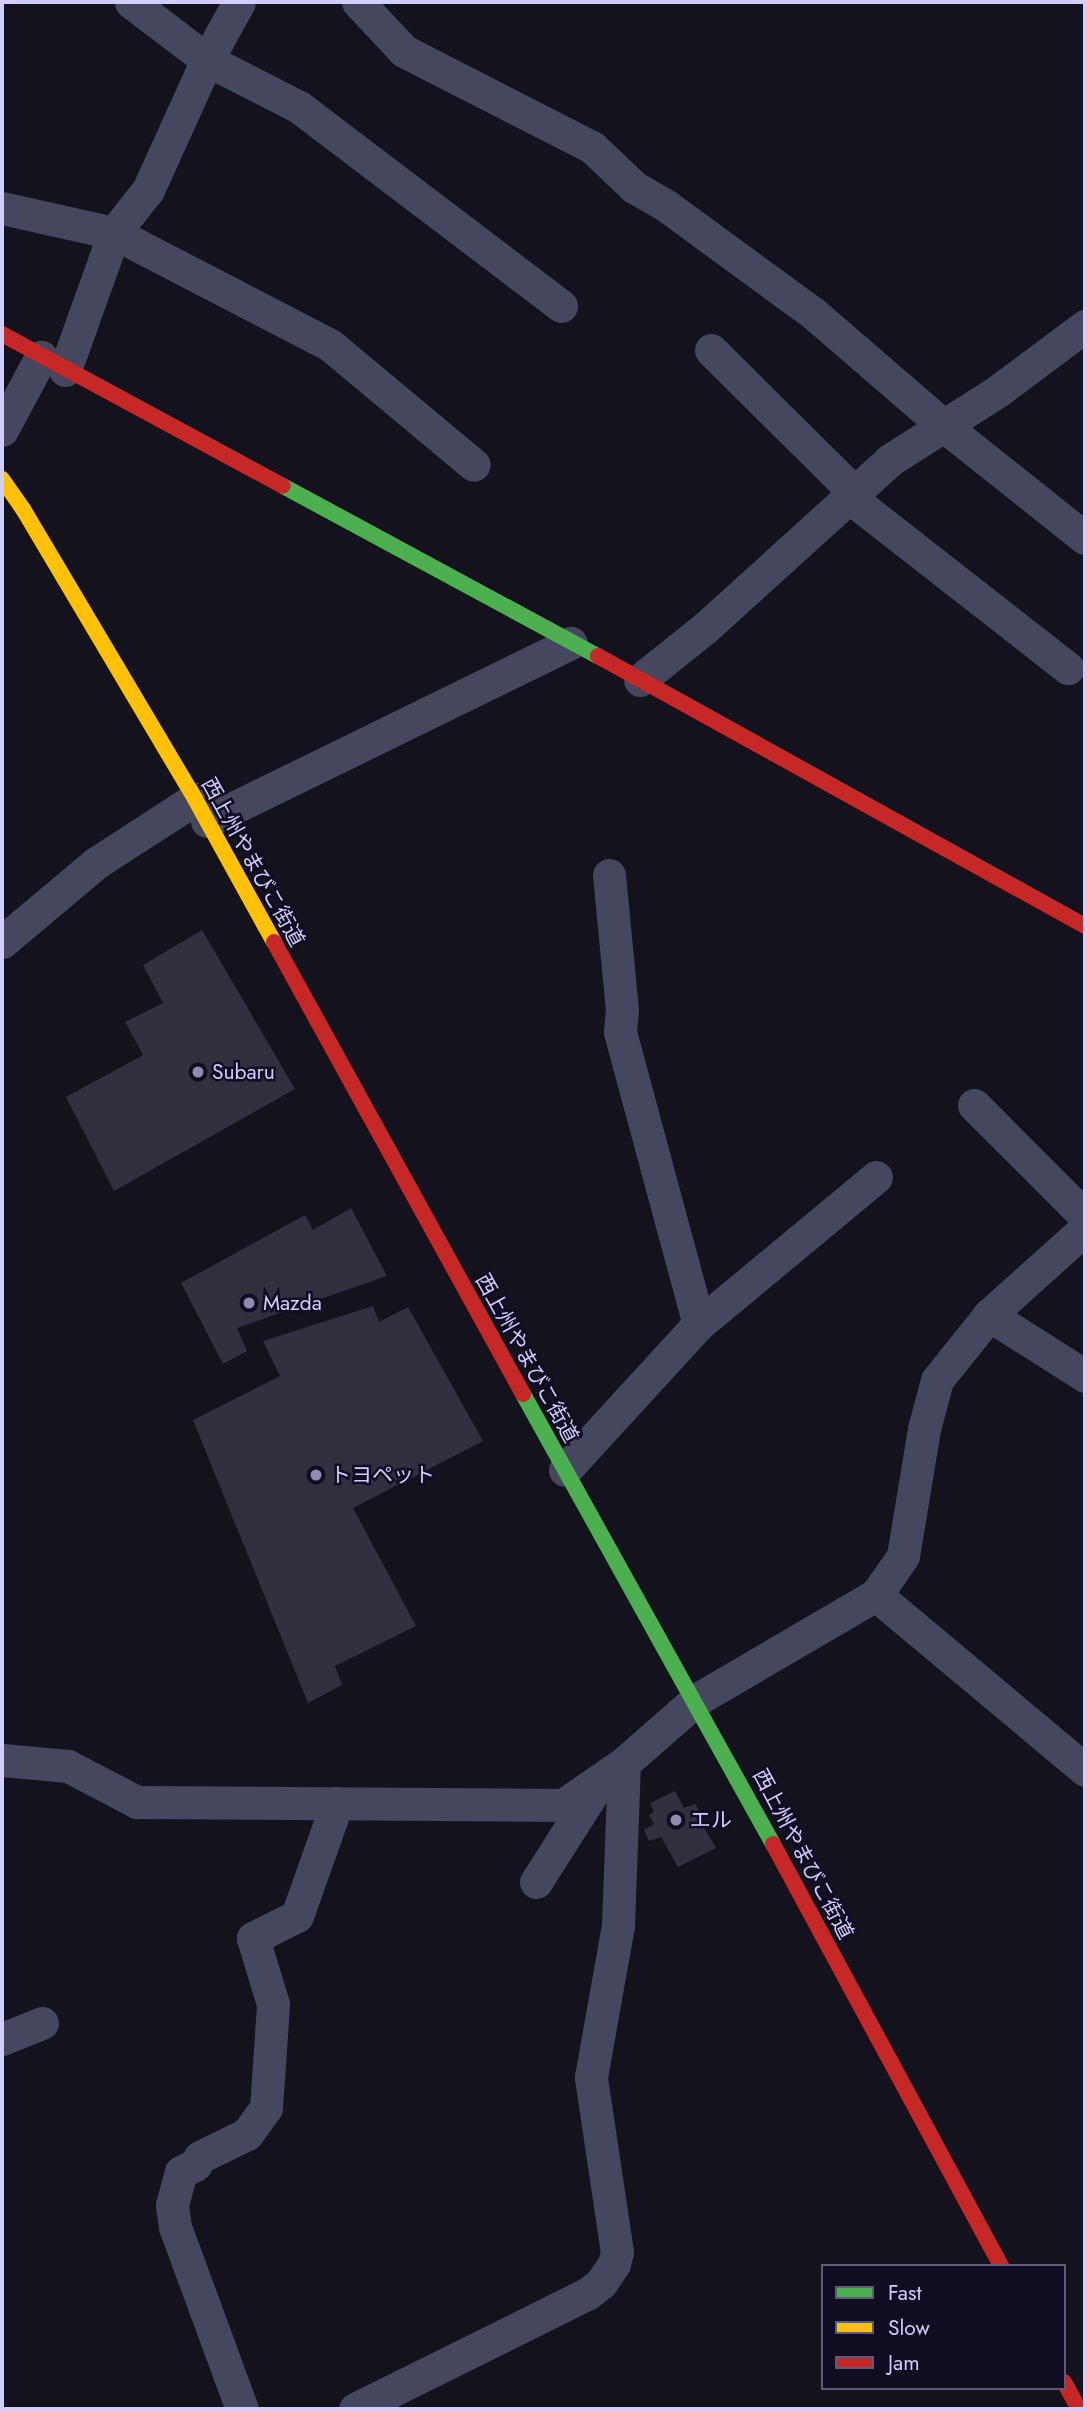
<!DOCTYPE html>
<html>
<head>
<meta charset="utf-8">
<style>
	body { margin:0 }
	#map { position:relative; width:1087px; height:2411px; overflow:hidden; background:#14121d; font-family:Jost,"Noto Sans JP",sans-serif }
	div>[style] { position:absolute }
	.building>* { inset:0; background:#322f3f }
	.street>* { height:33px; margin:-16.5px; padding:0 16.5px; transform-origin:16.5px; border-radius:16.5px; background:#46465e }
	.fast>* { height:16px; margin:-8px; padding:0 8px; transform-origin:8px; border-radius:8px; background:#4caf50 }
	.slow>* { height:16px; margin:-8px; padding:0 8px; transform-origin:8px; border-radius:8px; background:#ffc107 }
	.jam>* { height:16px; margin:-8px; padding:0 8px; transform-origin:8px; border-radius:8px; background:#c62828 }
	.dots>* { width:19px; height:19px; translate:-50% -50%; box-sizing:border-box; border:4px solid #100d22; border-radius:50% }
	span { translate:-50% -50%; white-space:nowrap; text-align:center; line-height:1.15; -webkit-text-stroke:5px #100d22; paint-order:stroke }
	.street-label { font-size:21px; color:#d2cdff }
	.poi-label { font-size:21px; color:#d2cdff }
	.left { translate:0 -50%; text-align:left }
	.frame { position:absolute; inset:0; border:4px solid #d2cdff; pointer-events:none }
	.legend { position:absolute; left:821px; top:2264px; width:245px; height:126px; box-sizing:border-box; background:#100d22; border:2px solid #5e5a7a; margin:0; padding:9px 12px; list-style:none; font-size:21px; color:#d2cdff }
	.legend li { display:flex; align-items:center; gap:14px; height:35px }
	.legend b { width:35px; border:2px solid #5e5a7a }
</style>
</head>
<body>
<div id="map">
	<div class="building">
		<div style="clip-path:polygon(202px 930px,295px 1089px,114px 1191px,66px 1097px,143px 1055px,125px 1022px,163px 1003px,143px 965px)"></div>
		<div style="clip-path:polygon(351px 1208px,387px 1276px,237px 1328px,247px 1351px,223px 1364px,181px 1283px,305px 1215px,313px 1230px)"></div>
		<div style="clip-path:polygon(373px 1306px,379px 1322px,408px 1307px,483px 1441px,353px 1508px,416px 1626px,335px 1666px,342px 1685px,308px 1703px,193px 1420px,280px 1376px,263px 1341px)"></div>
		<div style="clip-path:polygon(675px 1791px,684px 1808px,695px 1804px,700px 1812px,697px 1816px,716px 1848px,678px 1867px,661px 1837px,649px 1841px,644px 1830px,654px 1824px,649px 1815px,654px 1812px,650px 1803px)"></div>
	</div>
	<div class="street">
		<div style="left:131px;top:2px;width:96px;rotate:37.3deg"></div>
		<div style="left:207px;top:60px;width:103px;rotate:27.1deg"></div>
		<div style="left:299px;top:107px;width:329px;rotate:37.2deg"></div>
		<div style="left:358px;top:2px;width:67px;rotate:46.8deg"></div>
		<div style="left:404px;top:51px;width:211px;rotate:27.1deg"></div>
		<div style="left:592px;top:147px;width:58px;rotate:43.6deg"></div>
		<div style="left:634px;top:187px;width:39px;rotate:30deg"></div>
		<div style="left:668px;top:207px;width:180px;rotate:36.2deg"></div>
		<div style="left:813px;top:313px;width:173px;rotate:40.8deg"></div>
		<div style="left:944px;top:426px;width:180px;rotate:38.5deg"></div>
		<div style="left:2px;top:208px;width:115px;rotate:12.6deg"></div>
		<div style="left:114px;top:233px;width:243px;rotate:27.4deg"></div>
		<div style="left:330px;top:345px;width:187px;rotate:39.8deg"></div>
		<div style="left:711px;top:350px;width:202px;rotate:44.8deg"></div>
		<div style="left:65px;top:370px;width:145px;rotate:-70.3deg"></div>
		<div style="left:114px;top:233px;width:55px;rotate:-51.7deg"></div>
		<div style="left:148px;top:190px;width:143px;rotate:-65.6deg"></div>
		<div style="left:207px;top:60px;width:66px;rotate:-61.1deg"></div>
		<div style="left:2px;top:430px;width:83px;rotate:-61.9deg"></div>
		<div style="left:849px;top:497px;width:278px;rotate:38deg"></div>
		<div style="left:640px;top:680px;width:83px;rotate:-38.7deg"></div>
		<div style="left:705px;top:628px;width:250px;rotate:-42.2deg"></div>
		<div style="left:890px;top:460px;width:128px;rotate:-32.6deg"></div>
		<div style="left:998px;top:391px;width:109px;rotate:-36.8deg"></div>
		<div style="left:207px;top:821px;width:405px;rotate:-26.1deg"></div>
		<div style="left:609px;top:875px;width:135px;rotate:84.5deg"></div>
		<div style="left:622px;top:1009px;width:23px;rotate:95deg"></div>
		<div style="left:620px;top:1032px;width:302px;rotate:74.9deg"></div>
		<div style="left:2px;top:942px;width:123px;rotate:-40deg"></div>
		<div style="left:96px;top:863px;width:118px;rotate:-32.9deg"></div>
		<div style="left:974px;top:1105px;width:157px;rotate:45deg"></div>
		<div style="left:989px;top:1315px;width:114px;rotate:32.4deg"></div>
		<div style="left:565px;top:1470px;width:198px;rotate:-47.5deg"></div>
		<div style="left:699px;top:1324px;width:230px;rotate:-39.7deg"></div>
		<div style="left:876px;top:1595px;width:273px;rotate:39.9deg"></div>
		<div style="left:2px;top:1760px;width:66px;rotate:5.2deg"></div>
		<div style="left:68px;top:1766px;width:78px;rotate:27.6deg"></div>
		<div style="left:137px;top:1802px;width:426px;rotate:0.4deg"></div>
		<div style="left:563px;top:1805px;width:74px;rotate:-34.5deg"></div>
		<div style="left:624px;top:1763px;width:96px;rotate:-41.2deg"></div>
		<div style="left:696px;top:1700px;width:208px;rotate:-30.3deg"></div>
		<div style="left:876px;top:1595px;width:47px;rotate:-55.3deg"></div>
		<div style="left:903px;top:1556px;width:129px;rotate:-80.6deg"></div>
		<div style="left:924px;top:1429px;width:51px;rotate:-75.1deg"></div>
		<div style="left:937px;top:1380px;width:83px;rotate:-51.3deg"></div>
		<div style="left:989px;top:1315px;width:129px;rotate:-41.9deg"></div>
		<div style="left:536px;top:1882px;width:110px;rotate:-57.6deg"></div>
		<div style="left:2px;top:2039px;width:43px;rotate:-21.8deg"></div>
		<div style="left:242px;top:2409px;width:194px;rotate:-110.2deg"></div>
		<div style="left:175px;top:2227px;width:22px;rotate:-98deg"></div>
		<div style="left:172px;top:2205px;width:34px;rotate:-75deg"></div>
		<div style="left:181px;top:2172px;width:16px;rotate:-27deg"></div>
		<div style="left:195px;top:2165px;width:9px;rotate:-58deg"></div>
		<div style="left:200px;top:2157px;width:52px;rotate:-26.1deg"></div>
		<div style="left:247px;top:2134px;width:32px;rotate:-54deg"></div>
		<div style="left:266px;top:2108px;width:104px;rotate:-86.1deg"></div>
		<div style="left:273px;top:2004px;width:69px;rotate:-106.9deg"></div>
		<div style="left:253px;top:1938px;width:49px;rotate:-26.6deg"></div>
		<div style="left:297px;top:1916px;width:120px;rotate:-70.5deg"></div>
		<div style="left:355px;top:2409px;width:259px;rotate:-26.4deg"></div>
		<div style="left:587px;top:2294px;width:18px;rotate:-38deg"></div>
		<div style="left:601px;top:2283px;width:23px;rotate:-56deg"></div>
		<div style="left:614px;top:2264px;width:12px;rotate:-76deg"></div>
		<div style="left:617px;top:2252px;width:177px;rotate:-98.5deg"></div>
		<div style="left:591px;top:2077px;width:153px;rotate:-79.9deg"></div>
		<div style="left:618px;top:1926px;width:163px;rotate:-87.9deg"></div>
	</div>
	<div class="fast">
		<div style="left:283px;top:486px;width:358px;rotate:28.4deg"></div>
		<div style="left:523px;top:1394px;width:515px;rotate:60.95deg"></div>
	</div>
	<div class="slow">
		<div style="left:2px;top:479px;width:37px;rotate:55deg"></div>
		<div style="left:23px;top:509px;width:337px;rotate:59.3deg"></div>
		<div style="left:195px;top:799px;width:163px;rotate:61.1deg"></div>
	</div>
	<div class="jam">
		<div style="left:2px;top:334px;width:319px;rotate:28.4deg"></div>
		<div style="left:598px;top:656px;width:557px;rotate:29deg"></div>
		<div style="left:274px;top:942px;width:516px;rotate:61.15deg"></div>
		<div style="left:773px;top:1844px;width:480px;rotate:61.6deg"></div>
		<div style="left:1064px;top:2382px;width:31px;rotate:61deg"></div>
	</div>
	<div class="dots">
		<div style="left:198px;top:1072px;background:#908cb0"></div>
		<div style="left:249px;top:1303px;background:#908cb0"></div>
		<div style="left:316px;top:1475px;background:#908cb0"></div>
		<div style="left:676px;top:1820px;background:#908cb0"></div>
	</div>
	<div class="street-label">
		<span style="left:253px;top:862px;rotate:61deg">西上州やまびこ街道</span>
		<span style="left:527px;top:1358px;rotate:61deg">西上州やまびこ街道</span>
		<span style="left:803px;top:1854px;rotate:62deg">西上州やまびこ街道</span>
	</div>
	<div class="poi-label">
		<span class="left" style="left:212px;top:1072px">Subaru</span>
		<span class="left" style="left:263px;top:1303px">Mazda</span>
		<span class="left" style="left:330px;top:1475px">トヨペット</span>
		<span class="left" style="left:690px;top:1820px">エル</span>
	</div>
	<div class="frame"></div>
	<ul class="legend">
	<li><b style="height:9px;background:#4caf50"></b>Fast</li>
	<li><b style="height:9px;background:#ffc107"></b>Slow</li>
	<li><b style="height:9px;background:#c62828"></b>Jam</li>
	</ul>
</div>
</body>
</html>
